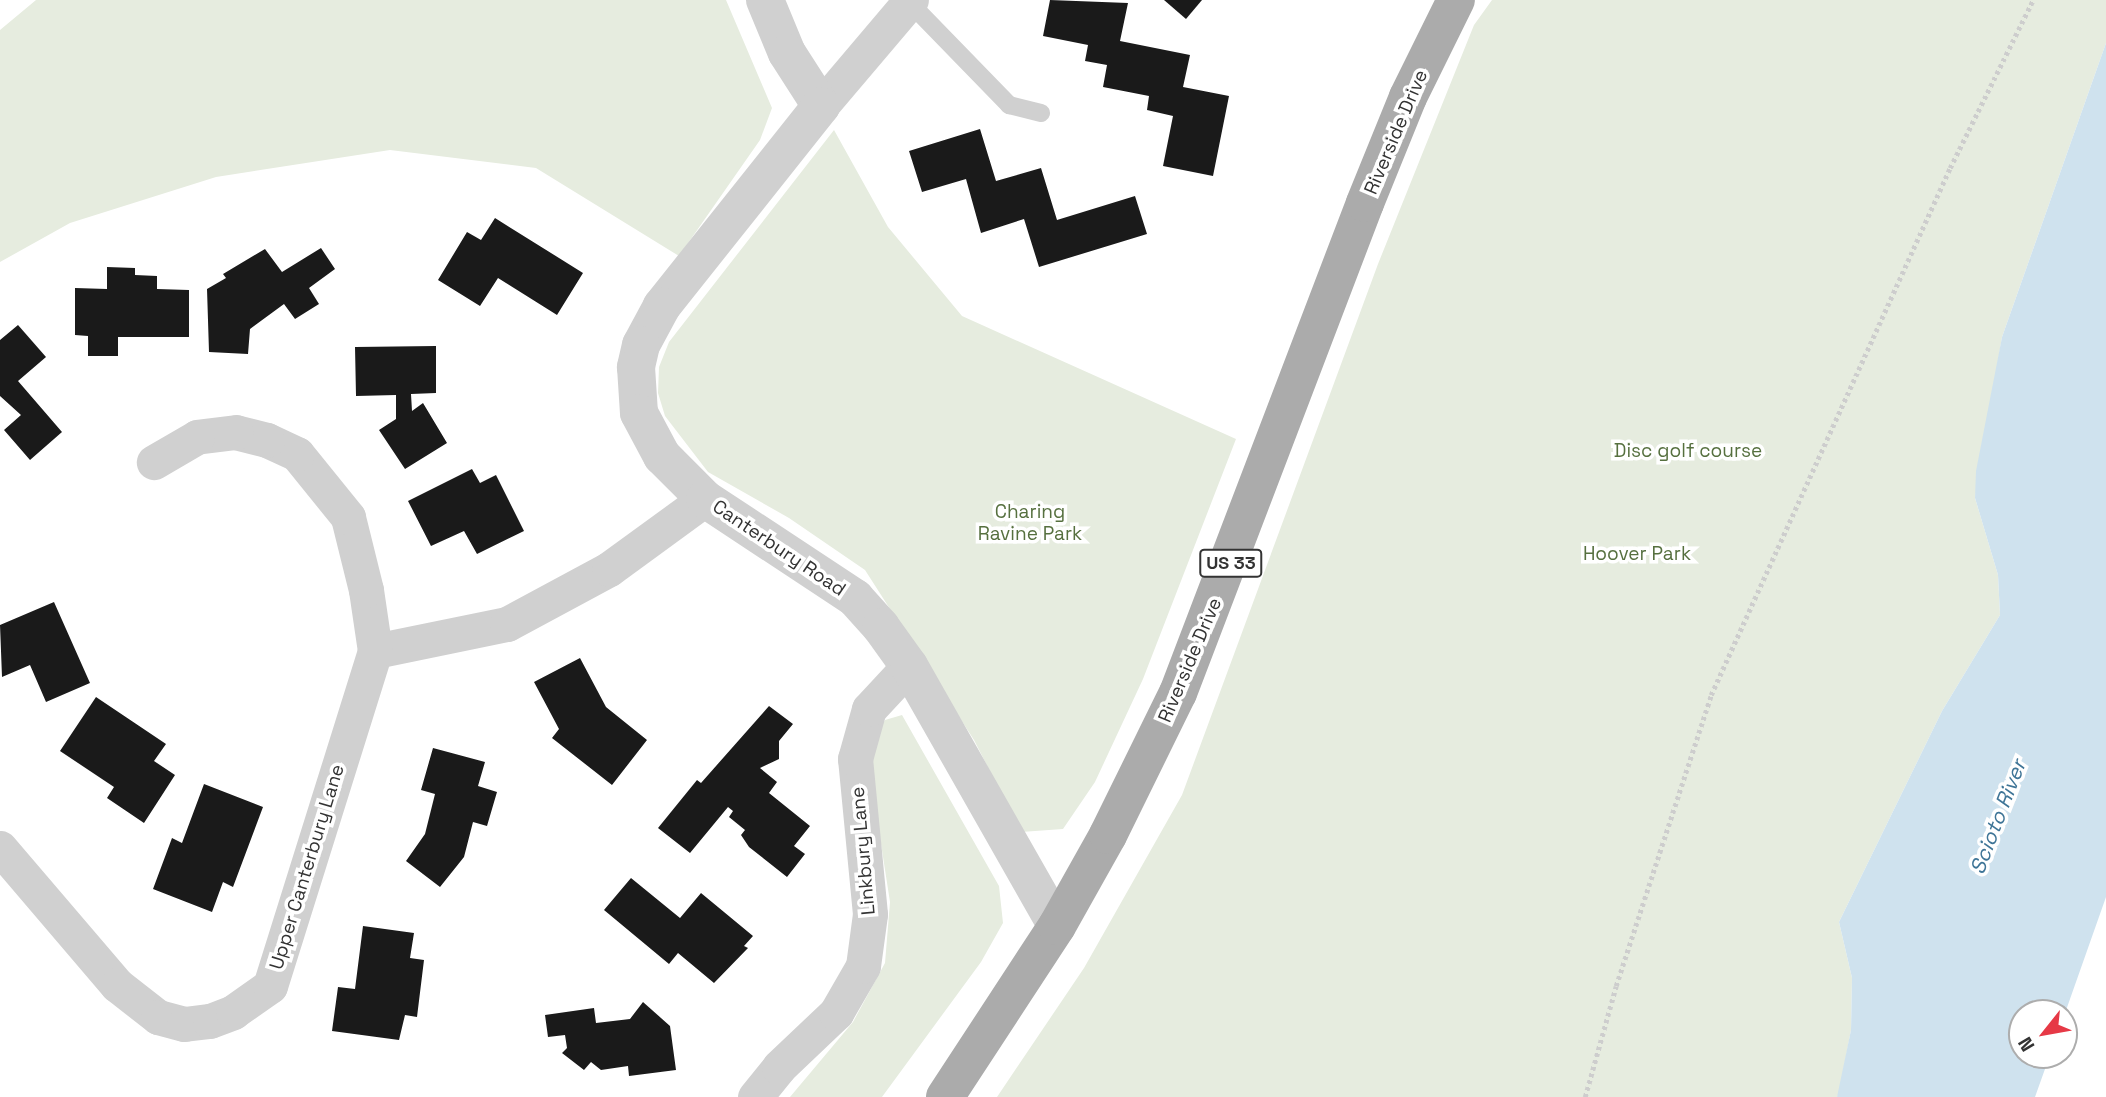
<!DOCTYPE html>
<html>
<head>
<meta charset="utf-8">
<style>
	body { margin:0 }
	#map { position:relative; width:2106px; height:1097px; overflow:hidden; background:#fff; font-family:"Space Grotesk",sans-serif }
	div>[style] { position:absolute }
	.green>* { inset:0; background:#e6ecdf }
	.water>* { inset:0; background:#cfe2ee }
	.building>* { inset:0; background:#1a1a1a }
	.path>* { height:4.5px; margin-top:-2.25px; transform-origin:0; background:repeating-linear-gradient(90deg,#cdcdcd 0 3.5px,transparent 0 7px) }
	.service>* { height:18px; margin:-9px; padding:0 9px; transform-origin:9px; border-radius:9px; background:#d0d0d0 }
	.minor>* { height:35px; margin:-17.5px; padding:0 17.5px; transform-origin:17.5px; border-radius:17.5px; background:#d0d0d0 }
	.tertiary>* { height:38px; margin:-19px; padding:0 19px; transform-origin:19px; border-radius:19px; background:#d0d0d0 }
	.primary>* { height:38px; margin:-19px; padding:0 19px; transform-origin:19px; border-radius:19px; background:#ababab }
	span { translate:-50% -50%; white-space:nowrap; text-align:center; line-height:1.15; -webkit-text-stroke:7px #fff; paint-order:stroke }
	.shield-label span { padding:2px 5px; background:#fff; border:2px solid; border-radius:5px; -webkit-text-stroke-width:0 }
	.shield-label { font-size:18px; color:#333; font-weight:700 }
	.street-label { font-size:19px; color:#333 }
	.park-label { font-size:19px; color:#56703f }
	.water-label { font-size:21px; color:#3f7597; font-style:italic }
	.north { position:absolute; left:2008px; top:999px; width:70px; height:70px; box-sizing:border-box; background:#fff; border:2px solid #adadad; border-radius:50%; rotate:239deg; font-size:19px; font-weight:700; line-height:28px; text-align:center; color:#333 }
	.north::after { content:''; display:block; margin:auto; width:24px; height:32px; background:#e63946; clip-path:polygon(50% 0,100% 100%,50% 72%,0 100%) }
</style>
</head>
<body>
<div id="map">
	<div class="green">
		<div style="clip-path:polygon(36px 0,726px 0,772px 108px,760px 140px,679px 256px,536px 168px,390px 150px,216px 177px,70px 223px,0 262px,0 30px)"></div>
		<div style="clip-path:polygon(1492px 0,2106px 0,2106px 43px,2002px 337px,1975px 498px,1998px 575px,2000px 615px,1942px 711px,1839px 922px,1852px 978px,1851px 1030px,1839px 1093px,1837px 1097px,997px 1097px,1084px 968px,1182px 795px,1378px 264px,1474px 25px)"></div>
		<div style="clip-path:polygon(834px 130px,888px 227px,962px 316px,1236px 439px,1143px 679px,1095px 782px,1063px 829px,1021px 832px,974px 740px,865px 570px,789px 518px,708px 472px,665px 416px,658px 393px,659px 367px,669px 342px)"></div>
		<div style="clip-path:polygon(902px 715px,999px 886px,1003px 923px,981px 962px,882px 1097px,790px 1097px,853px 1022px,885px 963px,890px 902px,870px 773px,873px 740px,885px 720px)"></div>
	</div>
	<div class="water">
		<div style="clip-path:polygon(2106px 43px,2106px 897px,2064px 1016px,2022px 1013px,2022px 1055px,2050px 1055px,2035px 1097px,1837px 1097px,1851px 1030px,1852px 978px,1839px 922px,1942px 711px,2000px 615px,1998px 575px,1975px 498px,1976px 471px,2002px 337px)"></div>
	</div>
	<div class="building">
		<div style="clip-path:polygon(1050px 0,1128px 3px,1120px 41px,1190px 55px,1183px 87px,1229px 96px,1213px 176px,1163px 166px,1173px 116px,1147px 110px,1149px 96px,1103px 87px,1107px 65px,1085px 61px,1088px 45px,1043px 36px)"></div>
		<div style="clip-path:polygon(1164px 0,1202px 0,1186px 19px)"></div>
		<div style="clip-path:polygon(980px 129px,996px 181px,1041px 168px,1057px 220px,1135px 196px,1147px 234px,1039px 267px,1024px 219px,981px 233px,966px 179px,922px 192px,909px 151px)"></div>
		<div style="clip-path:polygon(495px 218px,583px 273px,557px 315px,498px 278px,480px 306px,438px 280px,467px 232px,481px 240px)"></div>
		<div style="clip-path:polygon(321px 248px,335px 269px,309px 288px,319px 304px,295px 319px,284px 304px,250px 329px,248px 354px,209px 352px,207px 289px,226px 278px,223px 274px,265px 249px,282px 272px)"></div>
		<div style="clip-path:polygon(107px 267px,135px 268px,135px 275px,157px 276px,157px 289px,189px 290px,189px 337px,118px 337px,118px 356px,88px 356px,88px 336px,75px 335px,75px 288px,107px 289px)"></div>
		<div style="clip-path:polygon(18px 325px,46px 357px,18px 381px,62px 432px,30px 460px,4px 430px,21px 415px,0 396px,0 340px)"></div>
		<div style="clip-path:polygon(436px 346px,436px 393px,411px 394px,412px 411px,423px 403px,447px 443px,405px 469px,379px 430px,396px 419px,396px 395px,356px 396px,355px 347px)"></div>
		<div style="clip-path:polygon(472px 469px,480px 483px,496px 475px,524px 531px,477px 554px,464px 531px,431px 546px,408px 501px)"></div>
		<div style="clip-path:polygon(54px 602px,90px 683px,46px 702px,30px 665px,2px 677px,0 625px)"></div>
		<div style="clip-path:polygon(580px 658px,606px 707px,647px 740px,612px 785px,552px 738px,559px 729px,534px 682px)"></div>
		<div style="clip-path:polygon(96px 697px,166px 744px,154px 761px,175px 775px,144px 823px,107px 798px,114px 787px,60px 751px)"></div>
		<div style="clip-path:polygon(769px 706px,793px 724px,779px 741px,779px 759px,760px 768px,777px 782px,769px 793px,810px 826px,794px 846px,805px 854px,787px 877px,749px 847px,741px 835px,745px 830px,729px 817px,733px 811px,728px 807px,690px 853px,658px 828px,697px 780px,701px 783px)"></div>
		<div style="clip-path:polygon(433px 748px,485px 762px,478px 786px,497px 792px,487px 826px,473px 822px,464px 857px,440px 887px,406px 861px,425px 834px,435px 794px,421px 790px)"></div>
		<div style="clip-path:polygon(204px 784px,263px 807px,233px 887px,223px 882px,212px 912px,153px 889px,172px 838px,182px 843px)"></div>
		<div style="clip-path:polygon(631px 878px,680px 918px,701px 893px,753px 936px,744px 946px,748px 948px,714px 983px,678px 953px,669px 964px,604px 910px)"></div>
		<div style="clip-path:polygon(363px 926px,414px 933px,410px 958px,424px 960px,417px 1017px,405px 1015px,399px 1040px,332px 1031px,338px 987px,355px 989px)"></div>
		<div style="clip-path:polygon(643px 1002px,670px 1026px,676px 1070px,629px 1076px,628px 1066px,601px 1070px,591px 1062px,584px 1070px,562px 1053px,567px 1048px,565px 1035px,548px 1037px,545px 1015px,594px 1008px,596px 1023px,630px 1019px)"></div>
	</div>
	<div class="path">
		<div style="left:1585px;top:1097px;width:115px;rotate:-74.4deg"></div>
		<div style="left:1616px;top:986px;width:306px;rotate:-71.9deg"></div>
		<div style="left:1711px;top:695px;width:579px;rotate:-65.61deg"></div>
		<div style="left:1950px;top:168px;width:187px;rotate:-63.7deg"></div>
	</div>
	<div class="service">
		<div style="left:909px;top:2px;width:144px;rotate:45.8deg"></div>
		<div style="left:1009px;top:105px;width:33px;rotate:14deg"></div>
	</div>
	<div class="minor">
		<div style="left:821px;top:106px;width:139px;rotate:-49.7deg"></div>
		<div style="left:375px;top:651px;width:135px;rotate:-11.6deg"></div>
		<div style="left:507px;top:624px;width:116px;rotate:-28.3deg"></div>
		<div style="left:609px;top:569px;width:119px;rotate:-36.1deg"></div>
		<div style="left:0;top:848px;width:180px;rotate:49.5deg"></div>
		<div style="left:117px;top:985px;width:52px;rotate:38deg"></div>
		<div style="left:158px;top:1017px;width:27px;rotate:15deg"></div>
		<div style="left:184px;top:1024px;width:26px;rotate:-7deg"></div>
		<div style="left:210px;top:1021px;width:25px;rotate:-21deg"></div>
		<div style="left:233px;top:1012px;width:45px;rotate:-35.1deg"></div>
		<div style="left:270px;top:986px;width:351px;rotate:-72.6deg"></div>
		<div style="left:375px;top:651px;width:62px;rotate:-98.4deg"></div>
		<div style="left:366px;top:590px;width:75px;rotate:-103.9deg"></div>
		<div style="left:348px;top:517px;width:81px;rotate:-129deg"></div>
		<div style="left:297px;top:454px;width:33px;rotate:-155deg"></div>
		<div style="left:267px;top:440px;width:32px;rotate:-166deg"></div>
		<div style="left:236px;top:432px;width:39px;rotate:173deg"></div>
		<div style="left:197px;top:437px;width:50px;rotate:149.8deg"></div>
		<div style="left:755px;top:1097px;width:38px;rotate:-51deg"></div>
		<div style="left:779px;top:1067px;width:79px;rotate:-43.5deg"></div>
		<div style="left:836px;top:1013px;width:54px;rotate:-60.1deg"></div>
		<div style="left:863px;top:966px;width:52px;rotate:-82.3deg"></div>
		<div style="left:870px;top:914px;width:156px;rotate:-95.5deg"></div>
		<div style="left:855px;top:759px;width:52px;rotate:-74.4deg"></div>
		<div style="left:869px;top:709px;width:59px;rotate:-47.1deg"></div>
	</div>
	<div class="tertiary">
		<div style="left:765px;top:0;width:57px;rotate:67.5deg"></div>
		<div style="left:787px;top:53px;width:63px;rotate:57.3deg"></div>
		<div style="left:821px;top:106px;width:256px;rotate:128.5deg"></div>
		<div style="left:662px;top:306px;width:44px;rotate:118.3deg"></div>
		<div style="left:641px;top:345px;width:23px;rotate:103deg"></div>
		<div style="left:636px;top:367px;width:46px;rotate:86.3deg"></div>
		<div style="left:639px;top:413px;width:49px;rotate:61.9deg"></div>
		<div style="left:662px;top:456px;width:61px;rotate:45deg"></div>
		<div style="left:705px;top:499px;width:180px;rotate:33.4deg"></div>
		<div style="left:855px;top:598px;width:39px;rotate:48deg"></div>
		<div style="left:881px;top:627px;width:48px;rotate:54.3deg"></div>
		<div style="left:909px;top:666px;width:299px;rotate:60.4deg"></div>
	</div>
	<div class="primary">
		<div style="left:945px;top:1097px;width:204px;rotate:-56.8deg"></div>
		<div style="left:1057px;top:926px;width:104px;rotate:-60.7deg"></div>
		<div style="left:1108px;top:835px;width:158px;rotate:-63.8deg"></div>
		<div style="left:1178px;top:693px;width:524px;rotate:-69.11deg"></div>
		<div style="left:1365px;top:203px;width:114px;rotate:-67.9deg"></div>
		<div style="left:1408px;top:97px;width:108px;rotate:-63.7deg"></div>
	</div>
	<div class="shield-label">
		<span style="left:1231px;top:563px">US 33</span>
	</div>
	<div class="street-label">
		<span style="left:1396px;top:132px;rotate:-67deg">Riverside Drive</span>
		<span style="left:779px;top:548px;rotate:34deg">Canterbury Road</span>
		<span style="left:1190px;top:660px;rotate:-67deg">Riverside Drive</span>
		<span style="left:863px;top:851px;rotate:-95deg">Linkbury Lane</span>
		<span style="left:307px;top:867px;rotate:-73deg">Upper Canterbury Lane</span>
	</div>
	<div class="park-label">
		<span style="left:1688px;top:451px">Disc golf course</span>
		<span style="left:1030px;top:523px">Charing<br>Ravine Park</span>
		<span style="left:1637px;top:554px">Hoover Park</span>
	</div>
	<div class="water-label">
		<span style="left:1998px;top:817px;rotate:-69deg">Scioto River</span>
	</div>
	<div class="north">N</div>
</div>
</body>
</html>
